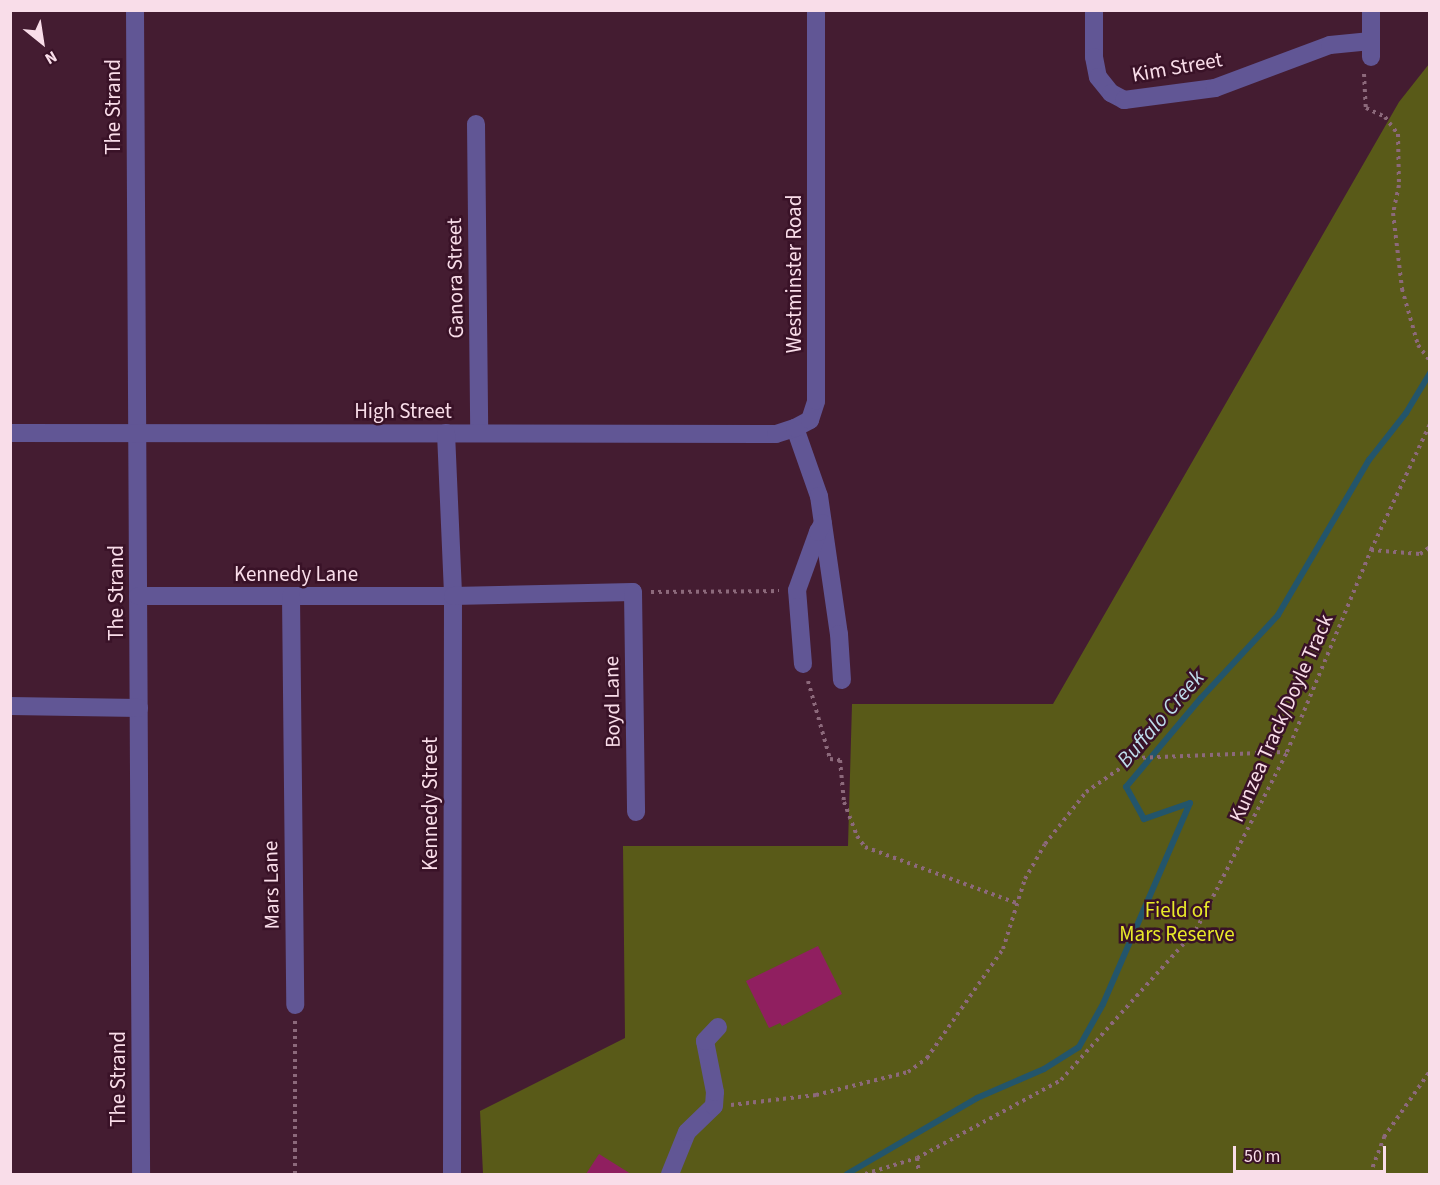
<!DOCTYPE html>
<html>
<head>
<meta charset="utf-8">
<style>
	body { margin:0 }
	#map { position:relative; width:1440px; height:1185px; overflow:hidden; background:#441c31; font-family:"Source Sans 3",sans-serif }
	div>[style] { position:absolute }
	.green>* { inset:0; background:#595a18 }
	.stream>* { height:6px; margin:-3px; padding:0 3px; transform-origin:3px; border-radius:3px; background:#23556b }
	.building>* { inset:0; background:#901f60 }
	.path>* { height:4px; margin-top:-2px; transform-origin:0; background:repeating-linear-gradient(90deg,#8c697b 0 3px,transparent 0 7.5px) }
	.minor>* { height:18px; margin:-9px; padding:0 9px; transform-origin:9px; border-radius:9px; background:#615695 }
	span { translate:-50% -50%; white-space:nowrap; text-align:center; line-height:1.15; -webkit-text-stroke:5px #391227; paint-order:stroke }
	.street-label { font-size:21px; color:#f9dde9 }
	.park-label { font-size:21px; color:#e8ea29 }
	.water-label { font-size:22px; color:#bedceb; font-style:italic }
	.frame { position:absolute; inset:0; border:12px solid #f9dde9; pointer-events:none }
	.north { position:absolute; left:12px; top:12px; width:60px; height:60px; -webkit-text-stroke:4px #391227; paint-order:stroke; rotate:150deg; font-size:16px; font-weight:700; line-height:24px; text-align:center; color:#f9dde9 }
	.north::after { content:''; display:block; margin:auto; width:21px; height:27px; background:#f9dde9; clip-path:polygon(50% 0,100% 100%,50% 72%,0 100%) }
	.scale { position:absolute; left:1233px; top:1146px; width:153px; height:27px; box-sizing:border-box; border:3px solid #f9dde9; border-top:0; padding-left:8px; font-size:18px; line-height:21px; white-space:nowrap; color:#f9dde9; -webkit-text-stroke:4px #391227; paint-order:stroke }
</style>
</head>
<body>
<div id="map">
	<div class="green">
		<div style="clip-path:polygon(1429px 64px,1429px 1174px,483px 1174px,480px 1111px,625px 1038px,623px 846px,848px 846px,852px 704px,1053px 704px,1399px 102px)"></div>
	</div>
	<div class="stream">
		<div style="left:847px;top:1174px;width:151px;rotate:-30.3deg"></div>
		<div style="left:977px;top:1098px;width:73px;rotate:-23.4deg"></div>
		<div style="left:1044px;top:1069px;width:41px;rotate:-32.2deg"></div>
		<div style="left:1079px;top:1047px;width:49px;rotate:-60.8deg"></div>
		<div style="left:1103px;top:1004px;width:219px;rotate:-66.6deg"></div>
		<div style="left:1190px;top:803px;width:49px;rotate:160.8deg"></div>
		<div style="left:1144px;top:819px;width:37px;rotate:-119deg"></div>
		<div style="left:1126px;top:787px;width:116px;rotate:-49.9deg"></div>
		<div style="left:1201px;top:698px;width:113px;rotate:-47.1deg"></div>
		<div style="left:1278px;top:615px;width:180px;rotate:-59.6deg"></div>
		<div style="left:1369px;top:460px;width:60px;rotate:-51.8deg"></div>
		<div style="left:1406px;top:413px;width:47px;rotate:-59deg"></div>
	</div>
	<div class="building">
		<div style="clip-path:polygon(818px 946px,842px 994px,782px 1026px,780px 1023px,769px 1028px,746px 981px)"></div>
		<div style="clip-path:polygon(599px 1154px,631px 1174px,586px 1174px)"></div>
	</div>
	<div class="path">
		<div style="left:1364px;top:74px;width:34px;rotate:87deg"></div>
		<div style="left:1366px;top:108px;width:21px;rotate:25deg"></div>
		<div style="left:1385px;top:117px;width:21px;rotate:53deg"></div>
		<div style="left:1398px;top:134px;width:51px;rotate:88.9deg"></div>
		<div style="left:1399px;top:185px;width:29px;rotate:102deg"></div>
		<div style="left:1393px;top:213px;width:77px;rotate:83.2deg"></div>
		<div style="left:1402px;top:289px;width:58px;rotate:74.1deg"></div>
		<div style="left:1418px;top:345px;width:20px;rotate:53deg"></div>
		<div style="left:1371px;top:550px;width:49px;rotate:4.7deg"></div>
		<div style="left:1420px;top:554px;width:12px;rotate:-35deg"></div>
		<div style="left:651px;top:592px;width:128px;rotate:-0.4deg"></div>
		<div style="left:808px;top:681px;width:81px;rotate:74.2deg"></div>
		<div style="left:830px;top:759px;width:10px;rotate:6deg"></div>
		<div style="left:840px;top:760px;width:42px;rotate:84.6deg"></div>
		<div style="left:844px;top:802px;width:36px;rotate:69deg"></div>
		<div style="left:857px;top:836px;width:14px;rotate:54deg"></div>
		<div style="left:865px;top:847px;width:161px;rotate:20.3deg"></div>
		<div style="left:731px;top:1105px;width:86px;rotate:-6.7deg"></div>
		<div style="left:816px;top:1095px;width:95px;rotate:-14deg"></div>
		<div style="left:908px;top:1072px;width:24px;rotate:-36deg"></div>
		<div style="left:927px;top:1058px;width:133px;rotate:-55.1deg"></div>
		<div style="left:1003px;top:949px;width:73px;rotate:-72.6deg"></div>
		<div style="left:1025px;top:879px;width:40px;rotate:-60.3deg"></div>
		<div style="left:1045px;top:844px;width:66px;rotate:-51.7deg"></div>
		<div style="left:1086px;top:792px;width:60px;rotate:-34.8deg"></div>
		<div style="left:1135px;top:758px;width:151px;rotate:-2.3deg"></div>
		<div style="left:917px;top:1158px;width:16px;rotate:83deg"></div>
		<div style="left:295px;top:1174px;width:153px;rotate:-90deg"></div>
		<div style="left:865px;top:1174px;width:54px;rotate:-17.1deg"></div>
		<div style="left:917px;top:1158px;width:164px;rotate:-28.4deg"></div>
		<div style="left:1061px;top:1080px;width:202px;rotate:-48deg"></div>
		<div style="left:1196px;top:930px;width:200px;rotate:-62.9deg"></div>
		<div style="left:1287px;top:752px;width:219px;rotate:-67.4deg"></div>
		<div style="left:1371px;top:550px;width:139px;rotate:-64.9deg"></div>
		<div style="left:1370px;top:1174px;width:40px;rotate:-69deg"></div>
		<div style="left:1384px;top:1137px;width:80px;rotate:-55.1deg"></div>
	</div>
	<div class="minor">
		<div style="left:135px;top:10px;width:1164px;rotate:89.7deg"></div>
		<div style="left:1094px;top:10px;width:47px;rotate:90deg"></div>
		<div style="left:1094px;top:57px;width:20px;rotate:79deg"></div>
		<div style="left:1098px;top:77px;width:21px;rotate:51deg"></div>
		<div style="left:1111px;top:93px;width:15px;rotate:28deg"></div>
		<div style="left:1124px;top:100px;width:92px;rotate:-7.5deg"></div>
		<div style="left:1215px;top:88px;width:123px;rotate:-20.5deg"></div>
		<div style="left:1330px;top:45px;width:41px;rotate:-5.6deg"></div>
		<div style="left:1371px;top:10px;width:47px;rotate:90deg"></div>
		<div style="left:476px;top:124px;width:309px;rotate:89.4deg"></div>
		<div style="left:795px;top:428px;width:72px;rotate:70.6deg"></div>
		<div style="left:819px;top:496px;width:139px;rotate:81.8deg"></div>
		<div style="left:839px;top:634px;width:46px;rotate:86.3deg"></div>
		<div style="left:10px;top:433px;width:766px;rotate:0.07deg"></div>
		<div style="left:776px;top:434px;width:20px;rotate:-18deg"></div>
		<div style="left:795px;top:428px;width:17px;rotate:-28deg"></div>
		<div style="left:810px;top:420px;width:20px;rotate:-72deg"></div>
		<div style="left:816px;top:401px;width:391px;rotate:-90deg"></div>
		<div style="left:446px;top:433px;width:163px;rotate:87.5deg"></div>
		<div style="left:453px;top:596px;width:578px;rotate:90.1deg"></div>
		<div style="left:138px;top:596px;width:315px"></div>
		<div style="left:453px;top:596px;width:180px;rotate:-1.3deg"></div>
		<div style="left:633px;top:592px;width:220px;rotate:89.2deg"></div>
		<div style="left:291px;top:596px;width:409px;rotate:89.4deg"></div>
		<div style="left:803px;top:664px;width:74px;rotate:-94.6deg"></div>
		<div style="left:797px;top:590px;width:62px;rotate:-70.1deg"></div>
		<div style="left:818px;top:532px;width:10px;rotate:-61deg"></div>
		<div style="left:10px;top:706px;width:129px;rotate:0.9deg"></div>
		<div style="left:670px;top:1174px;width:45px;rotate:-68deg"></div>
		<div style="left:687px;top:1132px;width:37px;rotate:-44deg"></div>
		<div style="left:714px;top:1106px;width:14px;rotate:-86deg"></div>
		<div style="left:715px;top:1092px;width:52px;rotate:-101.1deg"></div>
		<div style="left:705px;top:1041px;width:19px;rotate:-47deg"></div>
	</div>
	<div class="street-label">
		<span style="left:1177px;top:67px;rotate:-10deg">Kim Street</span>
		<span style="left:113px;top:107px;rotate:-90deg">The Strand</span>
		<span style="left:794px;top:274px;rotate:-90deg">Westminster Road</span>
		<span style="left:455px;top:278px;rotate:-91deg">Ganora Street</span>
		<span style="left:403px;top:411px">High Street</span>
		<span style="left:296px;top:574px">Kennedy Lane</span>
		<span style="left:116px;top:593px;rotate:-90deg">The Strand</span>
		<span style="left:612px;top:702px;rotate:-91deg">Boyd Lane</span>
		<span style="left:1281px;top:718px;rotate:-66deg">Kunzea Track/Doyle Track</span>
		<span style="left:430px;top:804px;rotate:-90deg">Kennedy Street</span>
		<span style="left:271px;top:885px;rotate:-91deg">Mars Lane</span>
		<span style="left:118px;top:1079px;rotate:-90deg">The Strand</span>
	</div>
	<div class="park-label">
		<span style="left:1177px;top:922px">Field of<br>Mars Reserve</span>
	</div>
	<div class="water-label">
		<span style="left:1161px;top:719px;rotate:-49deg">Buffalo Creek</span>
	</div>
	<div class="frame"></div>
	<div class="north">N</div>
	<div class="scale">50 m</div>
</div>
</body>
</html>
